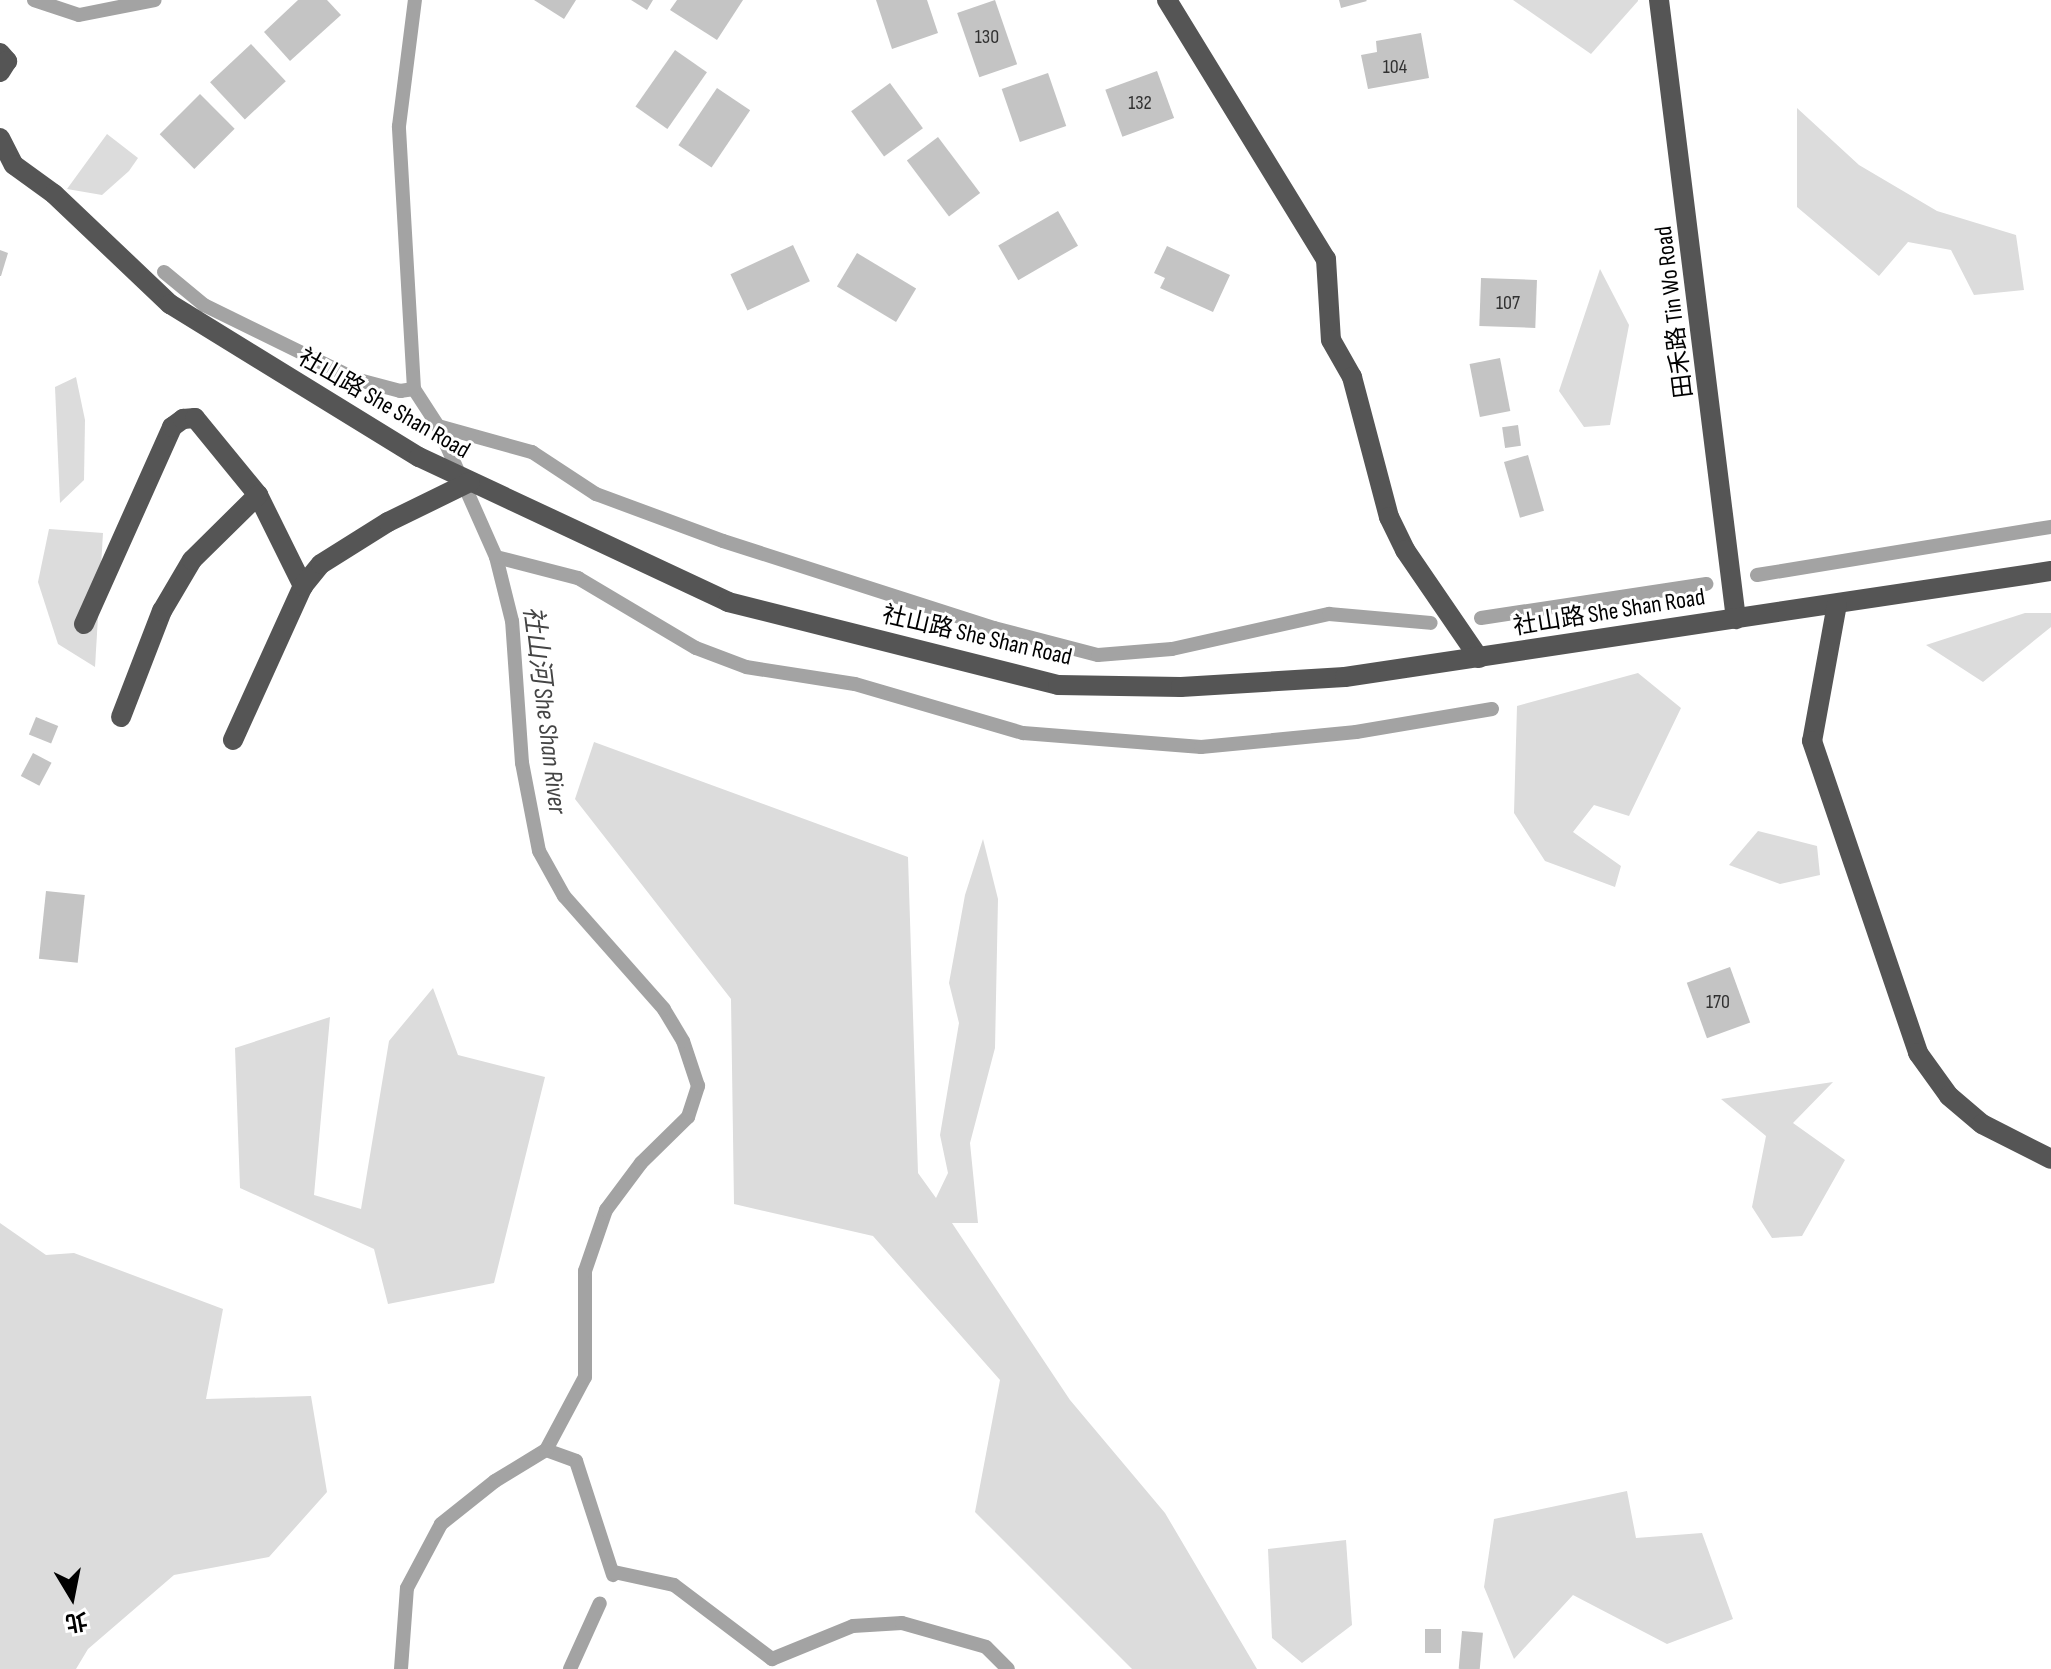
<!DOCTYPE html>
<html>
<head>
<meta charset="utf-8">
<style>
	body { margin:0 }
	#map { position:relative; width:2051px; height:1669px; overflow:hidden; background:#fff; font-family:"Sofia Sans Condensed","Noto Sans TC",sans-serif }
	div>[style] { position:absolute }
	.green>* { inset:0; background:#dcdcdc }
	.stream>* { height:14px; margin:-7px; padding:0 7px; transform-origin:7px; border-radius:7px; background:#a3a3a3 }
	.building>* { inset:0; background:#c4c4c4; transform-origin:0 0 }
	.minor>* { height:20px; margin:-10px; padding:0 10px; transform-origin:10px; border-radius:10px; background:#555 }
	span { translate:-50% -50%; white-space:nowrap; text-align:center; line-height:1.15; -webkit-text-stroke:6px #fff; paint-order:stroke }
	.number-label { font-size:20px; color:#313131 }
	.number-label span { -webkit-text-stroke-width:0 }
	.street-label { font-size:24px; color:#000 }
	.water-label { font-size:26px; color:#444; font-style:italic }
	.north { position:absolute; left:32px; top:1557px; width:80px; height:80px; -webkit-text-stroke:6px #fff; paint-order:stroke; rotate:170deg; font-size:22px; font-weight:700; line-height:32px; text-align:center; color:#000 }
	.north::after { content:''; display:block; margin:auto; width:28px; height:36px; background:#000; clip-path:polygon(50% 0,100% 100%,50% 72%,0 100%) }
</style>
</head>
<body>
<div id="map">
	<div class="green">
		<div style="clip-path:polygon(1513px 0,1638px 0,1638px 1px,1591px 54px)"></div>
		<div style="clip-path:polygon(1797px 108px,1859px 165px,1937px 211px,2016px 235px,2024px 290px,1974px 295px,1951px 250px,1908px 242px,1879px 276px,1797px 207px)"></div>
		<div style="clip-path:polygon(107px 134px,138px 158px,129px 171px,102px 195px,67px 189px)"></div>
		<div style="clip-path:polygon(1600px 269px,1629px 325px,1610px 425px,1584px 427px,1559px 391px)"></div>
		<div style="clip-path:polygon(76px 377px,85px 420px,84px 480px,60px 503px,55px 387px)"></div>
		<div style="clip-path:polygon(49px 529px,103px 533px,95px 667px,58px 644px,38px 582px)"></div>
		<div style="clip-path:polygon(2025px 613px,2051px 613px,2051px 627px,1983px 682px,1926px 645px)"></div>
		<div style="clip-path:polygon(1638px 673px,1681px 708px,1629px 816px,1594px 805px,1573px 832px,1621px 866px,1615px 887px,1545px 861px,1514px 813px,1517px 706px)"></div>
		<div style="clip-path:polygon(594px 742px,908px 857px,918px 1173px,936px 1198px,948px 1173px,940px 1135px,959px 1023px,949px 983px,965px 895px,983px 839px,998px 899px,995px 1048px,970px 1143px,978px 1223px,952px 1223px,1070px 1400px,1165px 1513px,1257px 1669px,1132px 1669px,975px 1512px,1000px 1380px,873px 1236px,734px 1204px,731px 999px,575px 799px)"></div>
		<div style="clip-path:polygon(1758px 831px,1817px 846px,1820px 875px,1780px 884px,1729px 865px)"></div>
		<div style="clip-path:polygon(433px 988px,458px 1055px,545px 1077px,494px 1283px,388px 1304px,374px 1249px,240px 1188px,235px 1048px,330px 1017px,314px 1195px,361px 1209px,389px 1041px)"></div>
		<div style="clip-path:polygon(1833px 1082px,1793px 1123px,1845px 1160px,1802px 1236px,1772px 1238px,1752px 1207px,1766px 1136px,1721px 1099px)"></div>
		<div style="clip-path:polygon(0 1223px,46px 1255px,74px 1253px,223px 1309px,206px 1399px,311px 1396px,327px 1492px,269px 1557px,174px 1575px,88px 1649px,76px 1669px,0 1669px)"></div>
		<div style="clip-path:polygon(1627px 1491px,1636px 1538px,1702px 1533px,1733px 1619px,1667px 1644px,1573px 1595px,1514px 1659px,1484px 1587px,1494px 1519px)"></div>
		<div style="clip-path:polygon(1346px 1540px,1352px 1625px,1302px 1663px,1272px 1638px,1268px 1549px)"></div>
	</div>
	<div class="stream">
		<div style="left:34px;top:0;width:47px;rotate:18.4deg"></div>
		<div style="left:79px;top:15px;width:77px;rotate:-11.2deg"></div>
		<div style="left:164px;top:272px;width:52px;rotate:39.5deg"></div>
		<div style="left:204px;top:305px;width:168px;rotate:26.1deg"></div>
		<div style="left:355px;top:379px;width:47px;rotate:14.9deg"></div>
		<div style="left:400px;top:391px;width:14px;rotate:-8deg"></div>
		<div style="left:438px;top:426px;width:98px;rotate:15.5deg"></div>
		<div style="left:532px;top:452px;width:77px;rotate:33.3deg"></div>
		<div style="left:596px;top:494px;width:135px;rotate:20.3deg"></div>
		<div style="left:723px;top:541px;width:285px;rotate:17.8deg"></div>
		<div style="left:994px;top:628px;width:107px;rotate:14.6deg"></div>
		<div style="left:1098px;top:655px;width:74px;rotate:-4.6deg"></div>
		<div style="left:1172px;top:649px;width:161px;rotate:-12.6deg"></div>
		<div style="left:1329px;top:614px;width:102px;rotate:5deg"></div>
		<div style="left:496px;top:557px;width:85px;rotate:14.4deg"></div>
		<div style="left:578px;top:578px;width:137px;rotate:30.7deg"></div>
		<div style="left:696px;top:648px;width:53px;rotate:20.8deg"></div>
		<div style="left:746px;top:667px;width:110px;rotate:8.9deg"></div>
		<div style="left:855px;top:684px;width:175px;rotate:16.3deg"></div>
		<div style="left:1023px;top:733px;width:179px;rotate:4.5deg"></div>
		<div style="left:1201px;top:747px;width:156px;rotate:-5.5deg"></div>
		<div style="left:1356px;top:732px;width:138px;rotate:-9.6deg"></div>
		<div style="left:1757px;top:575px;width:298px;rotate:-9.3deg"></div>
		<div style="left:1481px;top:618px;width:228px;rotate:-8.6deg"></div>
		<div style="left:546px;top:1450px;width:32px;rotate:20deg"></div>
		<div style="left:576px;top:1461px;width:120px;rotate:72deg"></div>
		<div style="left:614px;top:1572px;width:61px;rotate:12.2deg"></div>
		<div style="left:674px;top:1585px;width:123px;rotate:37.1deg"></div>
		<div style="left:772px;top:1659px;width:87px;rotate:-22.2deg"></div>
		<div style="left:853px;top:1626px;width:49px;rotate:-3.5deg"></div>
		<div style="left:902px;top:1623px;width:87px;rotate:15.9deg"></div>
		<div style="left:986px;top:1647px;width:31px;rotate:45deg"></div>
		<div style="left:401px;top:1669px;width:81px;rotate:-85.8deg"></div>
		<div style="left:407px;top:1588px;width:72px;rotate:-62deg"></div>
		<div style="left:441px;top:1524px;width:69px;rotate:-38.5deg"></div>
		<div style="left:495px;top:1481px;width:60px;rotate:-31.3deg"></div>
		<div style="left:546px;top:1450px;width:83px;rotate:-61.9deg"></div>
		<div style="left:585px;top:1377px;width:106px;rotate:-90deg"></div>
		<div style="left:585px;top:1271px;width:65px;rotate:-71deg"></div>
		<div style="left:606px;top:1210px;width:59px;rotate:-53.3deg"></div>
		<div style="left:641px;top:1163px;width:66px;rotate:-44.4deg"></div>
		<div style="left:688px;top:1117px;width:33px;rotate:-72deg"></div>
		<div style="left:698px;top:1086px;width:47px;rotate:-108.4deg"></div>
		<div style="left:683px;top:1041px;width:37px;rotate:-121deg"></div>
		<div style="left:664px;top:1009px;width:151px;rotate:-131.5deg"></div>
		<div style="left:564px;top:896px;width:51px;rotate:-119.1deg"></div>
		<div style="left:539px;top:851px;width:90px;rotate:-100.9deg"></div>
		<div style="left:522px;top:763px;width:142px;rotate:-94deg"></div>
		<div style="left:512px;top:621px;width:66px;rotate:-104deg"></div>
		<div style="left:496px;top:557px;width:143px;rotate:-113.9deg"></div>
		<div style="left:438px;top:426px;width:44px;rotate:-123deg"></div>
		<div style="left:414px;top:389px;width:263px;rotate:-93.3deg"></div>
		<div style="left:399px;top:126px;width:127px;rotate:-82.8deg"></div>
		<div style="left:570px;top:1669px;width:72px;rotate:-65.6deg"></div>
	</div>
	<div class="building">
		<div style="clip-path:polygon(298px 0,327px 0,341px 15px,290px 61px,264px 32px)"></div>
		<div style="clip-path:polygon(534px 0,576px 0,564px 19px)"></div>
		<div style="clip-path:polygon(631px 0,653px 0,647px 10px)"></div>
		<div style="clip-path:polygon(677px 0,743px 0,717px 40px,670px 10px)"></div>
		<div style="clip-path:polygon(876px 0,927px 0,938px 33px,892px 49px)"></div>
		<div style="left:995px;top:0;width:68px;height:40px;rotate:71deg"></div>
		<div style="clip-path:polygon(1339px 0,1366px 0,1367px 1px,1341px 8px)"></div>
		<div style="clip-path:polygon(1421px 33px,1429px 78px,1368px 89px,1361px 55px,1377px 52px,1376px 41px)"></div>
		<div style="left:251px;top:44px;width:51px;height:56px;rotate:47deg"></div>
		<div style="left:675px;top:50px;width:39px;height:69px;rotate:35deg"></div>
		<div style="left:1157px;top:71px;width:50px;height:55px;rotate:70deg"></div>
		<div style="left:1048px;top:73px;width:56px;height:49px;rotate:71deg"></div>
		<div style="left:890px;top:83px;width:56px;height:48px;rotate:54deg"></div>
		<div style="left:717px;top:88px;width:40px;height:69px;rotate:34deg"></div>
		<div style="left:200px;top:94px;width:49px;height:57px;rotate:45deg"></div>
		<div style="left:938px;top:137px;width:70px;height:39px;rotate:53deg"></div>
		<div style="left:1058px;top:211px;width:40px;height:69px;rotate:60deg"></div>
		<div style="left:793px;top:245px;width:40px;height:69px;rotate:65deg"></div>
		<div style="clip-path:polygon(1167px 246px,1230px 275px,1213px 312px,1160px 288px,1165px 278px,1154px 273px)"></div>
		<div style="clip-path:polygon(0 250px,8px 253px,1px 276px,0 276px)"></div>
		<div style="left:857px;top:253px;width:69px;height:39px;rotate:31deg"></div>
		<div style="left:1481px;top:278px;width:56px;height:48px;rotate:2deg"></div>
		<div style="left:1500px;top:358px;width:54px;height:31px;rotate:79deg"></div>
		<div style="left:1518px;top:425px;width:21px;height:16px;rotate:82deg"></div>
		<div style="left:1528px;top:455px;width:58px;height:25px;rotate:74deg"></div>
		<div style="left:36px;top:717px;width:24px;height:19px;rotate:22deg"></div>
		<div style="left:33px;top:753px;width:21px;height:26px;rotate:28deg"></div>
		<div style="left:46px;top:891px;width:39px;height:68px;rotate:6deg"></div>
		<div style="left:1730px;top:967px;width:59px;height:46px;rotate:70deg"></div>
		<div style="left:1425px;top:1629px;width:16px;height:24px"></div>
		<div style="left:1462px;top:1631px;width:21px;height:38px;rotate:5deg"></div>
	</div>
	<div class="minor">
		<div style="left:1167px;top:0;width:304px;rotate:58.5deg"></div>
		<div style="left:1326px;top:259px;width:81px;rotate:86.5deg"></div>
		<div style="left:1331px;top:340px;width:43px;rotate:60.4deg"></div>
		<div style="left:1352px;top:377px;width:145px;rotate:75.2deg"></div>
		<div style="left:1389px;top:517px;width:37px;rotate:64deg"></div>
		<div style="left:1405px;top:550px;width:131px;rotate:55.6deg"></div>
		<div style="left:1659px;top:0;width:624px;rotate:82.91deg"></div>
		<div style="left:0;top:53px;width:11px;rotate:49deg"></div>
		<div style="left:7px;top:61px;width:13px;rotate:122deg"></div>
		<div style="left:0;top:138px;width:30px;rotate:63deg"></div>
		<div style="left:14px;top:165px;width:49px;rotate:35.9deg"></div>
		<div style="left:54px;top:194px;width:160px;rotate:43.5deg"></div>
		<div style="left:170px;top:304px;width:292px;rotate:31.6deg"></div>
		<div style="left:419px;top:457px;width:341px;rotate:25.1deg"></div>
		<div style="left:728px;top:602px;width:340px;rotate:14.1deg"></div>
		<div style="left:1058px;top:685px;width:123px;rotate:0.9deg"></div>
		<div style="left:1181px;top:687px;width:164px;rotate:-3.5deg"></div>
		<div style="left:1345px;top:677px;width:714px;rotate:-8.54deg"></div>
		<div style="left:1837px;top:604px;width:139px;rotate:100.3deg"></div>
		<div style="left:1812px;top:741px;width:330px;rotate:71.2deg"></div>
		<div style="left:1918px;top:1053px;width:53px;rotate:54.2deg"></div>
		<div style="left:1949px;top:1096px;width:43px;rotate:40.3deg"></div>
		<div style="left:1982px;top:1124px;width:77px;rotate:26.9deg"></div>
		<div style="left:84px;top:624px;width:216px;rotate:-65.9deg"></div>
		<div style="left:172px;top:427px;width:14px;rotate:-36deg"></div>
		<div style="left:183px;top:419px;width:12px;rotate:-5deg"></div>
		<div style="left:195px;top:418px;width:99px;rotate:50.7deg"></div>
		<div style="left:258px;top:495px;width:102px;rotate:63.7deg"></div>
		<div style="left:121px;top:717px;width:114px;rotate:-68.9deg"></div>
		<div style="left:162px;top:611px;width:59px;rotate:-59.5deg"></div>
		<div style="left:192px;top:560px;width:93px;rotate:-44.6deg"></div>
		<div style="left:233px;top:740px;width:169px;rotate:-65.6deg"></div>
		<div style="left:303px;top:586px;width:28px;rotate:-51deg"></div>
		<div style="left:321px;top:564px;width:79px;rotate:-32.1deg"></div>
		<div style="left:388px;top:522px;width:91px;rotate:-26deg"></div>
	</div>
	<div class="number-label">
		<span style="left:987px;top:37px">130</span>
		<span style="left:1395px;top:67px">104</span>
		<span style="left:1140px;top:103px">132</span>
		<span style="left:1508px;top:303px">107</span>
		<span style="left:1718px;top:1002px">170</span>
	</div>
	<div class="street-label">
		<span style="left:1674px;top:312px;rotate:-97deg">田禾路 Tin Wo Road</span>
		<span style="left:384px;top:404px;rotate:30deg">社山路 She Shan Road</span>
		<span style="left:1609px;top:612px;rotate:-9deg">社山路 She Shan Road</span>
		<span style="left:977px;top:636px;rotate:13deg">社山路 She Shan Road</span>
	</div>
	<div class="water-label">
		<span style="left:544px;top:710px;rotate:83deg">社山河 She Shan River</span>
	</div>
	<div class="north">北</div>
</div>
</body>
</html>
